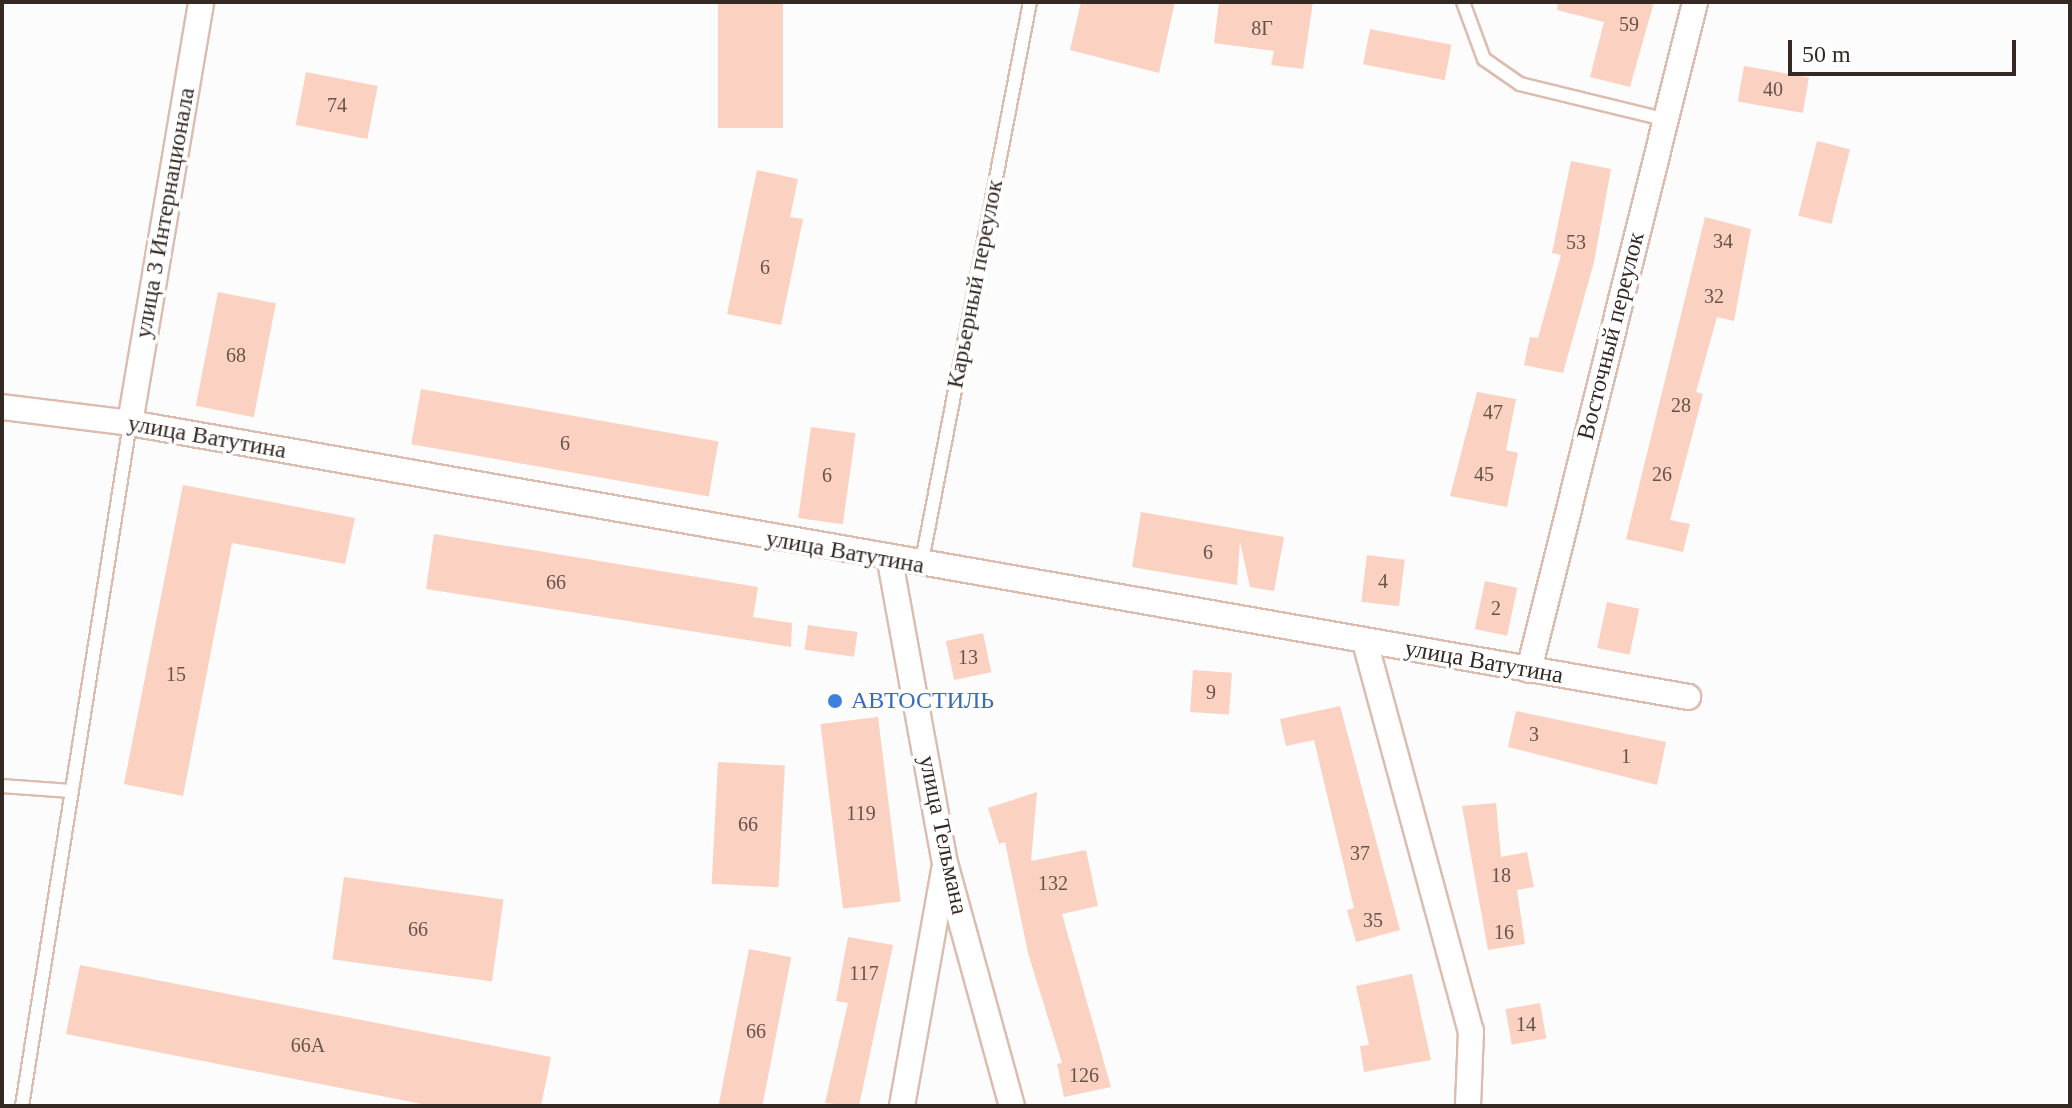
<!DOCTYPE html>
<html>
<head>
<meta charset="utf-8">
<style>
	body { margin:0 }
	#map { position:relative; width:2072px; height:1108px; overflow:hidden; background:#fcfcfc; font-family:"Times New Roman",serif }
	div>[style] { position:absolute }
	.building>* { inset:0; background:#fbd2c1; transform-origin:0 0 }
	.roads { filter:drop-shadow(2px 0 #dbbcaf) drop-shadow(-2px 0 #dbbcaf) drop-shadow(0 2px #dbbcaf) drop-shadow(0 -2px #dbbcaf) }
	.service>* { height:12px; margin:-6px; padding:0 6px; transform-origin:6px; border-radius:6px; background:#fff }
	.minor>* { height:24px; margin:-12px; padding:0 12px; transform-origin:12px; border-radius:12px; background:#fff }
	.dots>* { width:22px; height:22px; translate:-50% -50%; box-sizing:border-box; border:4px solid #fff; border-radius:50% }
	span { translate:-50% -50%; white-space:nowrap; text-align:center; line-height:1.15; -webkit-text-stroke:7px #fff; paint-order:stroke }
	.number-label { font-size:20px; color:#66534b }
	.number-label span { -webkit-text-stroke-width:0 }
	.street-label { font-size:24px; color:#352924 }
	.shop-label { font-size:24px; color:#366cbe }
	.left { translate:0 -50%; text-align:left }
	.frame { position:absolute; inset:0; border:4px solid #352924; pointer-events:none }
	.scale { position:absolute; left:1788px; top:40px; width:228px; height:36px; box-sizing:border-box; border:4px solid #352924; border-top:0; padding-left:10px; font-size:24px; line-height:28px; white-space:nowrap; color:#352924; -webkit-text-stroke:6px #fff; paint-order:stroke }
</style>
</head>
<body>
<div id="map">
	<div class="building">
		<div style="left:718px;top:2px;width:65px;height:126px"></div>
		<div style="clip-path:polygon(1081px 2px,1175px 2px,1159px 73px,1070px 50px)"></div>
		<div style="clip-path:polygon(1219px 2px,1313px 2px,1303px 69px,1271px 65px,1274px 51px,1214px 43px)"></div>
		<div style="clip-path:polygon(1558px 2px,1654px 2px,1630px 87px,1590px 77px,1604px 22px,1557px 10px)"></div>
		<div style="left:1370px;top:29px;width:83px;height:36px;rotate:11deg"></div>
		<div style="left:1744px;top:66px;width:66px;height:36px;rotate:10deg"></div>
		<div style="left:306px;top:72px;width:73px;height:54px;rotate:11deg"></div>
		<div style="left:1817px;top:141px;width:34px;height:77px;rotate:14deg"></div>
		<div style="clip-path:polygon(1571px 161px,1611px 169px,1594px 262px,1563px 373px,1524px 365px,1530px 337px,1538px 338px,1561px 255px,1552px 253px)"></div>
		<div style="clip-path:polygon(757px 170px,798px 179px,790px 217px,803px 219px,781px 325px,727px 314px)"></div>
		<div style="clip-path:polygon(1705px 217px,1751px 229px,1734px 321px,1717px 317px,1696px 392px,1703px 394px,1670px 520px,1690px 524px,1683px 552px,1626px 539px)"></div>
		<div style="left:218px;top:292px;width:59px;height:116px;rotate:11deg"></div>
		<div style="left:421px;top:389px;width:302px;height:56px;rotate:10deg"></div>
		<div style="clip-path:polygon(1477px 392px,1516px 399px,1506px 450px,1518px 453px,1507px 507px,1450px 496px)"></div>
		<div style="left:811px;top:427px;width:45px;height:92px;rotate:8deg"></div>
		<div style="clip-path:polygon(183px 485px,355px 518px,345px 564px,232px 543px,183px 796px,124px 784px)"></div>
		<div style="clip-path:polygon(1141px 512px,1284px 537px,1274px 591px,1250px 587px,1240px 542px,1237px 585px,1132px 567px)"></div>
		<div style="clip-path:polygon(434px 534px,758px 587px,753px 617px,792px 623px,791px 647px,426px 589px)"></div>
		<div style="left:1367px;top:555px;width:38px;height:47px;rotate:7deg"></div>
		<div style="left:1485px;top:581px;width:33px;height:49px;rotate:12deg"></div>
		<div style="left:1607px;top:602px;width:33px;height:47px;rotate:12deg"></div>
		<div style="left:808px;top:625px;width:50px;height:25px;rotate:8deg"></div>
		<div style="left:983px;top:633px;width:40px;height:38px;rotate:78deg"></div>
		<div style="left:1193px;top:670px;width:39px;height:42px;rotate:4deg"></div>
		<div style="clip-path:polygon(1340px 706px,1400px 930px,1356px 942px,1347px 910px,1354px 908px,1314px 740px,1286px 746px,1280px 719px)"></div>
		<div style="clip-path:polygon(1516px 711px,1666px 742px,1657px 785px,1508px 747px)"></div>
		<div style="left:878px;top:717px;width:186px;height:58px;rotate:83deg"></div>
		<div style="left:718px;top:762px;width:67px;height:122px;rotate:3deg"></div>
		<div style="clip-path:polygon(1037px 792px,1031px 861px,1086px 850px,1098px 906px,1062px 914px,1111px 1087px,1064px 1097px,1057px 1064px,1062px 1063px,1028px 953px,1005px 842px,999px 844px,988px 808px)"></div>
		<div style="clip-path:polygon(1496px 803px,1501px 857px,1527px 852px,1534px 887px,1517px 890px,1525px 944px,1488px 950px,1462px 806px)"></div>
		<div style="left:344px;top:877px;width:161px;height:83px;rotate:8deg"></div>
		<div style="clip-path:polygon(848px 937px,893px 945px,859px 1106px,825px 1103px,848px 1003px,836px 1001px)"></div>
		<div style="left:749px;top:949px;width:43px;height:160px;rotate:11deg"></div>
		<div style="clip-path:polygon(80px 965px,551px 1057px,541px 1106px,432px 1106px,66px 1034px)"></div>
		<div style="clip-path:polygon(1412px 974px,1431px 1060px,1364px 1072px,1360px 1046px,1369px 1045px,1356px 986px)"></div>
		<div style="left:1540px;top:1003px;width:36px;height:35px;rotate:80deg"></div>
	</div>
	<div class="roads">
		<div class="service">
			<div style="left:1463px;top:2px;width:61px;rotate:69.8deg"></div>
			<div style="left:1484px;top:59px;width:44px;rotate:34.8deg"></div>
			<div style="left:1520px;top:84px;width:148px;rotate:13.7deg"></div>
			<div style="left:921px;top:566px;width:574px;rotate:-79.06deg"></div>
			<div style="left:2px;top:786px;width:70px;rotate:4.1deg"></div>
			<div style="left:22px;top:1106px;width:691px;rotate:-81.01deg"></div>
		</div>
		<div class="minor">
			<div style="left:2px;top:407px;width:129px;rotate:7.1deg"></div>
			<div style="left:130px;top:423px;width:1582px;rotate:9.97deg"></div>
			<div style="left:130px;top:423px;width:427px;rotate:-80.4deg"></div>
			<div style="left:890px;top:561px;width:307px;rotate:79.7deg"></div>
			<div style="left:945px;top:863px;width:252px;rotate:74.6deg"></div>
			<div style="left:1365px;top:642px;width:403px;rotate:74.8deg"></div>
			<div style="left:1471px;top:1031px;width:75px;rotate:92.3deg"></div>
			<div style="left:1529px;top:670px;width:688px;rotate:-76.04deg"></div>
			<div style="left:902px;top:1106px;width:240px;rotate:-79.9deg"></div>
		</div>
	</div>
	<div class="dots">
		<div style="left:835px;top:701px;background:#3f7fe0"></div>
	</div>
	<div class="number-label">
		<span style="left:1629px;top:24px">59</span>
		<span style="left:1262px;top:28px">8Г</span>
		<span style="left:1773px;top:89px">40</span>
		<span style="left:337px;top:105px">74</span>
		<span style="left:1723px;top:241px">34</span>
		<span style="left:1576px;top:242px">53</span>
		<span style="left:765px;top:267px">6</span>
		<span style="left:1714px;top:296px">32</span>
		<span style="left:236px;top:355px">68</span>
		<span style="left:1681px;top:405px">28</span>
		<span style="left:1493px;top:412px">47</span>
		<span style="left:565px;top:443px">6</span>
		<span style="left:1484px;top:474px">45</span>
		<span style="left:1662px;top:474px">26</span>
		<span style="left:827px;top:475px">6</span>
		<span style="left:1208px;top:552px">6</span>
		<span style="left:1383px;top:581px">4</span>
		<span style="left:556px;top:582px">66</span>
		<span style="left:1496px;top:608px">2</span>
		<span style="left:968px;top:657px">13</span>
		<span style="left:176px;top:674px">15</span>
		<span style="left:1211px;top:692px">9</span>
		<span style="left:1534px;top:734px">3</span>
		<span style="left:1626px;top:756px">1</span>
		<span style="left:861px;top:813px">119</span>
		<span style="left:748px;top:824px">66</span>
		<span style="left:1360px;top:853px">37</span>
		<span style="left:1501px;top:875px">18</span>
		<span style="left:1053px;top:883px">132</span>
		<span style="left:1373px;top:920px">35</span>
		<span style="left:418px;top:929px">66</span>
		<span style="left:1504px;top:932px">16</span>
		<span style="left:864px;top:973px">117</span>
		<span style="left:1526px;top:1024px">14</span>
		<span style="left:756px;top:1031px">66</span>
		<span style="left:308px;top:1045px">66А</span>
		<span style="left:1084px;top:1075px">126</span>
	</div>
	<div class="street-label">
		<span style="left:165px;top:213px;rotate:-80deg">улица 3 Интернационала</span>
		<span style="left:975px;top:284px;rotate:-79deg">Карьерный переулок</span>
		<span style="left:1611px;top:336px;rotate:-76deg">Восточный переулок</span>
		<span style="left:207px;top:437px;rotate:10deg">улица Ватутина</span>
		<span style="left:845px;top:552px;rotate:10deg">улица Ватутина</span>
		<span style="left:1484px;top:662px;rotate:10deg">улица Ватутина</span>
		<span style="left:943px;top:835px;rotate:78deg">улица Тельмана</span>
	</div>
	<div class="shop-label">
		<span class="left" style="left:851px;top:701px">АВТОСТИЛЬ</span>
	</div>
	<div class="frame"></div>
	<div class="scale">50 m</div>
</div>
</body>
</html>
